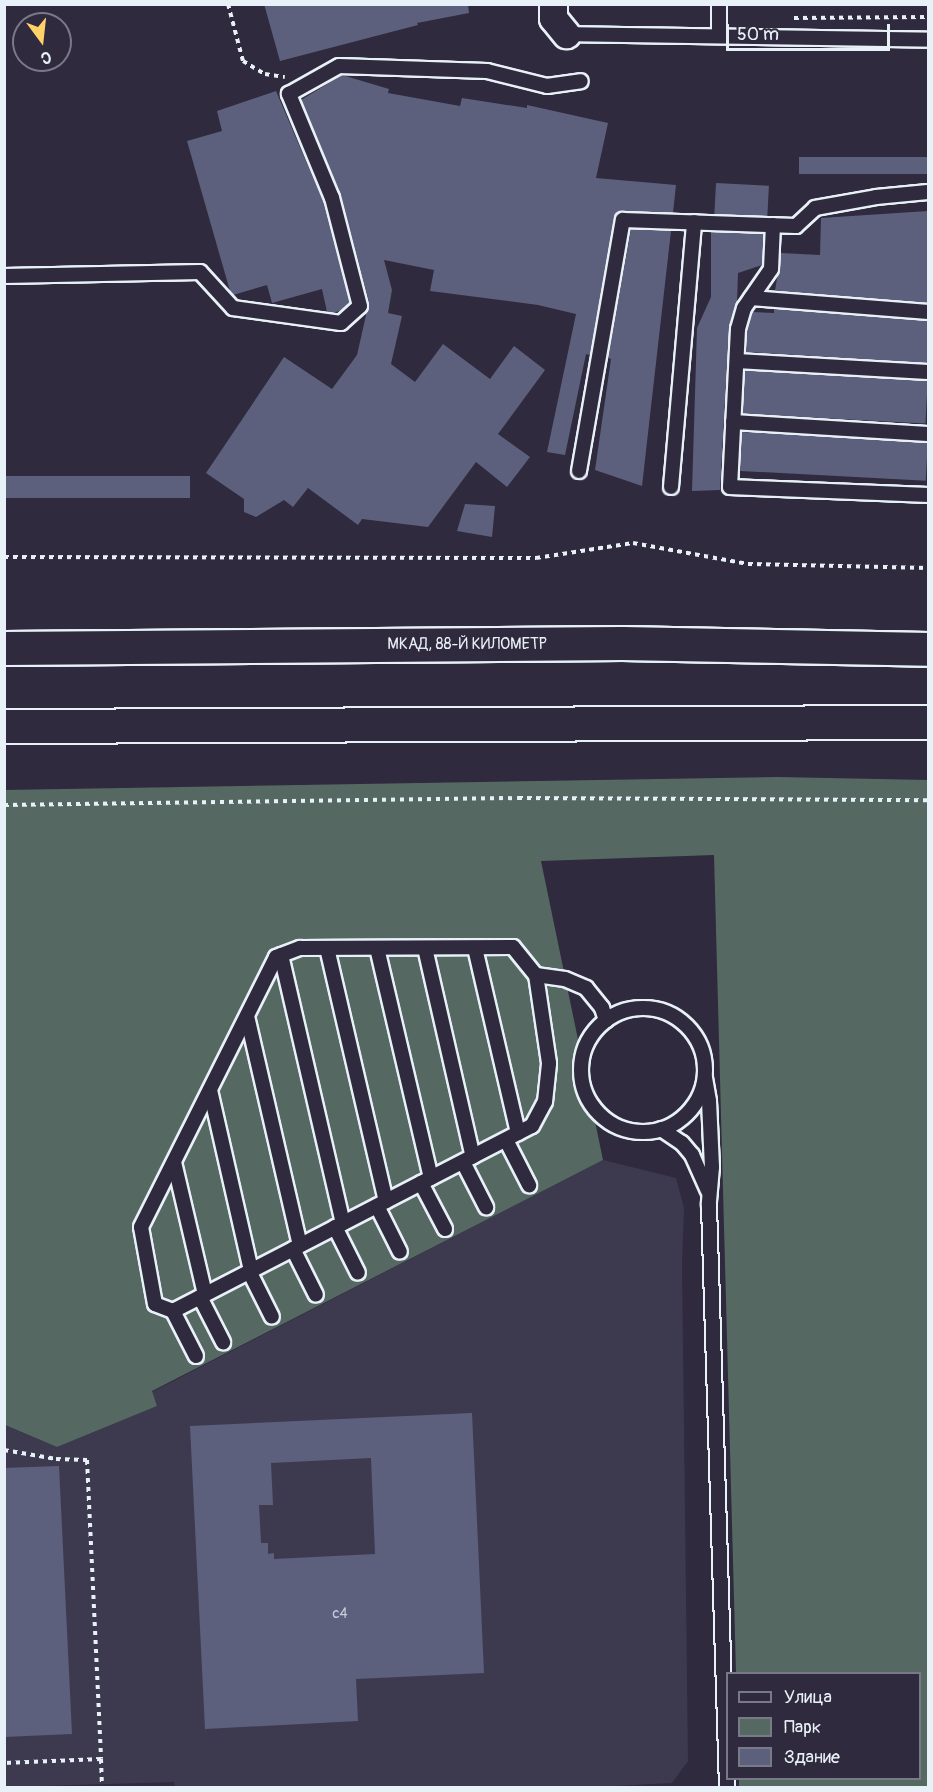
<!DOCTYPE html>
<html>
<head>
<meta charset="utf-8">
<style>
	body { margin:0 }
	#map { position:relative; width:933px; height:1792px; overflow:hidden; background:#2f2a3d; font-family:Pangolin,sans-serif }
	div>[style] { position:absolute }
	.built>* { inset:0; background:#3d3a50 }
	.green>* { inset:0; background:#556962 }
	.building>* { inset:0; background:#5d607d; transform-origin:0 0 }
	.path>* { height:4px; margin-top:-2px; transform-origin:0; background:repeating-linear-gradient(90deg,#e8f1f8 0 4.5px,transparent 0 9px) }
	.roads { filter:drop-shadow(2px 0 #e8f1f8) drop-shadow(-2px 0 #e8f1f8) drop-shadow(0 2px #e8f1f8) drop-shadow(0 -2px #e8f1f8) }
	.lane>* { height:14px; margin:-7px; padding:0 7px; transform-origin:7px; border-radius:7px; background:#2f2a3d }
	.lane>.ring { margin:-7px; padding:0; box-sizing:content-box; background:none; border:14px solid #2f2a3d; border-radius:50% }
	.street>* { height:27px; margin:-13.5px; padding:0 13.5px; transform-origin:13.5px; border-radius:13.5px; background:#2f2a3d }
	.highway>* { height:33px; margin:-16.5px; padding:0 16.5px; transform-origin:16.5px; border-radius:16.5px; background:#2f2a3d }
	span { translate:-50% -50%; white-space:nowrap; text-align:center; line-height:1.15; -webkit-text-stroke:5px #2f2a3d; paint-order:stroke }
	.number-label { font-size:14px; color:#c5cdd9 }
	.number-label span { -webkit-text-stroke-width:0 }
	.street-label { font-size:16px; color:#e8f1f8 }
	.frame { position:absolute; inset:0; border:6px solid #e8f1f8; pointer-events:none }
	.legend { position:absolute; left:726px; top:1672px; width:195px; height:108px; box-sizing:border-box; background:#2f2a3d; border:2px solid #797a88; margin:0; padding:8px 10px; list-style:none; font-size:18px; color:#e8f1f8 }
	.legend li { display:flex; align-items:center; gap:12px; height:30px }
	.legend b { width:30px; border:2px solid #797a88 }
	.north { position:absolute; left:12px; top:12px; width:60px; height:60px; box-sizing:border-box; background:#2f2a3d; border:2px solid #797a88; border-radius:50%; rotate:165deg; font-size:16px; font-weight:700; line-height:24px; text-align:center; color:#e8f1f8 }
	.north::after { content:''; display:block; margin:auto; width:21px; height:27px; background:#ffd166; clip-path:polygon(50% 0,100% 100%,50% 72%,0 100%) }
	.scale { position:absolute; left:726px; top:24px; width:164px; height:27px; box-sizing:border-box; border:3px solid #e8f1f8; border-top:0; padding-left:8px; font-size:18px; line-height:21px; white-space:nowrap; color:#e8f1f8; -webkit-text-stroke:4px #2f2a3d; paint-order:stroke }
</style>
</head>
<body>
<div id="map">
	<div class="built">
		<div style="clip-path:polygon(603px 1160px,676px 1178px,684px 1208px,682px 1265px,688px 1761px,672px 1783px,594px 1787px,175px 1788px,174px 1782px,5px 1787px,4px 1425px,57px 1447px,157px 1406px,152px 1392px)"></div>
	</div>
	<div class="green">
		<div style="clip-path:polygon(778px 777px,928px 780px,928px 1787px,739px 1787px,739px 1778px,920px 1778px,920px 1674px,736px 1673px,714px 855px,541px 861px,603px 1160px,152px 1391px,157px 1406px,57px 1447px,5px 1425px,4px 790px)"></div>
	</div>
	<div class="building">
		<div style="clip-path:polygon(264px 4px,468px 4px,469px 13px,417px 23px,418px 25px,280px 61px)"></div>
		<div style="clip-path:polygon(342px 75px,389px 89px,388px 93px,460px 106px,462px 98px,527px 108px,527px 105px,608px 123px,596px 178px,676px 185px,673px 213px,623px 211px,614px 218px,590px 355px,586px 354px,565px 455px,547px 452px,576px 314px,538px 305px,430px 291px,434px 270px,384px 260px,392px 290px,388px 313px,402px 316px,391px 364px,415px 382px,443px 344px,490px 379px,514px 346px,545px 370px,498px 434px,530px 457px,507px 487px,476px 462px,428px 527px,362px 519px,358px 525px,308px 488px,293px 507px,284px 500px,256px 517px,244px 512px,244px 499px,206px 473px,284px 357px,332px 389px,357px 355px,369px 302px,341px 196px,301px 100px)"></div>
		<div style="clip-path:polygon(276px 91px,323px 201px,350px 303px,342px 310px,333px 313px,327px 312px,322px 289px,272px 303px,267px 285px,233px 295px,230px 291px,187px 141px,222px 131px,217px 111px)"></div>
		<div style="left:928px;top:157px;width:17px;height:129px;rotate:90deg"></div>
		<div style="left:716px;top:183px;width:53px;height:31px;rotate:3deg"></div>
		<div style="clip-path:polygon(928px 211px,928px 303px,775px 291px,781px 253px,820px 255px,821px 218px)"></div>
		<div style="clip-path:polygon(631px 229px,671px 231px,642px 486px,595px 470px,611px 359px,608px 358px)"></div>
		<div style="clip-path:polygon(711px 232px,764px 234px,762px 265px,738px 273px,737px 302px,729px 329px,720px 490px,692px 491px,697px 328px,711px 297px)"></div>
		<div style="clip-path:polygon(774px 309px,928px 321px,928px 363px,746px 352px,747px 330px,752px 312px,774px 313px)"></div>
		<div style="left:745px;top:370px;width:183px;height:44px;rotate:3deg"></div>
		<div style="left:742px;top:432px;width:186px;height:39px;rotate:3deg"></div>
		<div style="left:190px;top:476px;width:22px;height:186px;rotate:90deg"></div>
		<div style="clip-path:polygon(465px 504px,495px 506px,492px 537px,457px 531px)"></div>
		<div style="clip-path:polygon(evenodd,472px 1413px,484px 1673px,356px 1679px,358px 1721px,205px 1729px,190px 1426px,472px 1413px,371px 1458px,375px 1554px,274px 1559px,274px 1553px,268px 1554px,268px 1543px,261px 1543px,259px 1505px,273px 1505px,271px 1463px,371px 1458px)"></div>
		<div style="clip-path:polygon(59px 1466px,72px 1734px,4px 1737px,4px 1468px)"></div>
	</div>
	<div class="path">
		<div style="left:228px;top:4px;width:59px;rotate:75.3deg"></div>
		<div style="left:243px;top:61px;width:26px;rotate:31deg"></div>
		<div style="left:265px;top:74px;width:20px;rotate:9deg"></div>
		<div style="left:794px;top:18px;width:134px;rotate:-0.4deg"></div>
		<div style="left:4px;top:557px;width:532px;rotate:0.11deg"></div>
		<div style="left:536px;top:558px;width:98px;rotate:-8.8deg"></div>
		<div style="left:633px;top:543px;width:117px;rotate:10.3deg"></div>
		<div style="left:748px;top:564px;width:180px;rotate:1.3deg"></div>
		<div style="left:4px;top:805px;width:514px;rotate:-0.78deg"></div>
		<div style="left:518px;top:798px;width:410px;rotate:0.3deg"></div>
		<div style="left:4px;top:1450px;width:53px;rotate:9.8deg"></div>
		<div style="left:56px;top:1459px;width:31px;rotate:2deg"></div>
		<div style="left:87px;top:1460px;width:299px;rotate:87.3deg"></div>
		<div style="left:101px;top:1759px;width:97px;rotate:177.6deg"></div>
		<div style="left:101px;top:1759px;width:29px;rotate:88deg"></div>
	</div>
	<div class="roads">
		<div class="lane">
			<div style="left:719px;top:4px;width:32px;rotate:90deg"></div>
			<div style="left:566px;top:34px;width:362px;rotate:0.9deg"></div>
			<div style="left:773px;top:225px;width:44px;rotate:92.6deg"></div>
			<div style="left:771px;top:269px;width:47px;rotate:124.7deg"></div>
			<div style="left:744px;top:308px;width:22px;rotate:106deg"></div>
			<div style="left:738px;top:329px;width:158px;rotate:92.9deg"></div>
			<div style="left:730px;top:487px;width:198px;rotate:2.3deg"></div>
			<div style="left:4px;top:276px;width:196px;rotate:-1.2deg"></div>
			<div style="left:200px;top:272px;width:49px;rotate:47.5deg"></div>
			<div style="left:233px;top:308px;width:109px;rotate:7.9deg"></div>
			<div style="left:341px;top:323px;width:25px;rotate:-42deg"></div>
			<div style="left:360px;top:306px;width:112px;rotate:-104.5deg"></div>
			<div style="left:332px;top:198px;width:113px;rotate:-112.5deg"></div>
			<div style="left:289px;top:94px;width:57px;rotate:-29.2deg"></div>
			<div style="left:339px;top:66px;width:148px;rotate:1.9deg"></div>
			<div style="left:487px;top:71px;width:62px;rotate:14deg"></div>
			<div style="left:547px;top:86px;width:34px;rotate:-8deg"></div>
			<div style="left:751px;top:298px;width:178px;rotate:4.5deg"></div>
			<div style="left:737px;top:361px;width:191px;rotate:3.3deg"></div>
			<div style="left:733px;top:422px;width:195px;rotate:3.5deg"></div>
			<div style="left:579px;top:471px;width:255px;rotate:-80.1deg"></div>
			<div style="left:623px;top:220px;width:173px;rotate:2deg"></div>
			<div style="left:796px;top:226px;width:26px;rotate:-43deg"></div>
			<div style="left:815px;top:208px;width:62px;rotate:-10.2deg"></div>
			<div style="left:876px;top:197px;width:52px;rotate:-5.5deg"></div>
			<div style="left:671px;top:487px;width:266px;rotate:-85deg"></div>
			<div style="left:327px;top:948px;width:260px;rotate:76.9deg"></div>
			<div style="left:377px;top:948px;width:236px;rotate:76.8deg"></div>
			<div style="left:425px;top:948px;width:214px;rotate:77.1deg"></div>
			<div style="left:475px;top:948px;width:190px;rotate:76.9deg"></div>
			<div style="left:281px;top:955px;width:275px;rotate:77deg"></div>
			<div class="ring" style="left:581px;top:1008px;width:110px;height:110px"></div>
			<div style="left:247px;top:1016px;width:235px;rotate:77deg"></div>
			<div style="left:705px;top:1078px;width:23px;rotate:80deg"></div>
			<div style="left:709px;top:1101px;width:66px;rotate:87.4deg"></div>
			<div style="left:712px;top:1167px;width:38px;rotate:95deg"></div>
			<div style="left:709px;top:1205px;width:583px;rotate:88.23deg"></div>
			<div style="left:210px;top:1090px;width:185px;rotate:77.2deg"></div>
			<div style="left:661px;top:1129px;width:25px;rotate:34deg"></div>
			<div style="left:682px;top:1143px;width:16px;rotate:50deg"></div>
			<div style="left:692px;top:1155px;width:39px;rotate:66deg"></div>
			<div style="left:506px;top:1140px;width:51px;rotate:62.9deg"></div>
			<div style="left:174px;top:1162px;width:136px;rotate:76.8deg"></div>
			<div style="left:463px;top:1162px;width:51px;rotate:62.9deg"></div>
			<div style="left:421px;top:1183px;width:52px;rotate:62.4deg"></div>
			<div style="left:377px;top:1206px;width:51px;rotate:63.4deg"></div>
			<div style="left:335px;top:1227px;width:51px;rotate:63.4deg"></div>
			<div style="left:293px;top:1249px;width:51px;rotate:63.4deg"></div>
			<div style="left:249px;top:1271px;width:51px;rotate:63.4deg"></div>
			<div style="left:200px;top:1297px;width:51px;rotate:62.9deg"></div>
			<div style="left:173px;top:1311px;width:404px;rotate:-27.3deg"></div>
			<div style="left:532px;top:1126px;width:27px;rotate:-62deg"></div>
			<div style="left:545px;top:1102px;width:39px;rotate:-84deg"></div>
			<div style="left:549px;top:1063px;width:89px;rotate:-98.4deg"></div>
			<div style="left:196px;top:1356px;width:51px;rotate:-117.1deg"></div>
			<div style="left:173px;top:1311px;width:19px;rotate:-159deg"></div>
			<div style="left:155px;top:1304px;width:78px;rotate:-100.3deg"></div>
			<div style="left:141px;top:1227px;width:302px;rotate:-63.4deg"></div>
			<div style="left:276px;top:957px;width:26px;rotate:-21deg"></div>
			<div style="left:300px;top:948px;width:213px;rotate:-0.3deg"></div>
			<div style="left:513px;top:947px;width:36px;rotate:51deg"></div>
			<div style="left:536px;top:975px;width:29px;rotate:8deg"></div>
			<div style="left:565px;top:979px;width:23px;rotate:23deg"></div>
			<div style="left:586px;top:988px;width:26px;rotate:51deg"></div>
			<div style="left:602px;top:1008px;width:13px;rotate:72deg"></div>
		</div>
		<div class="street">
			<div style="left:553px;top:4px;width:14px;rotate:90deg"></div>
			<div style="left:553px;top:18px;width:21px;rotate:51deg"></div>
		</div>
		<div class="highway">
			<div style="left:4px;top:648px;width:618px;rotate:-0.46deg"></div>
			<div style="left:622px;top:643px;width:306px;rotate:1.1deg"></div>
			<div style="left:4px;top:726px;width:924px;rotate:-0.25deg"></div>
		</div>
	</div>
	<div class="number-label">
		<span style="left:340px;top:1614px">c4</span>
	</div>
	<div class="street-label">
		<span style="left:467px;top:644px">МКАД, 88-Й КИЛОМЕТР</span>
	</div>
	<div class="frame"></div>
	<ul class="legend">
	<li><b style="height:8px;background:#2f2a3d"></b>Улица</li>
	<li><b style="height:16px;background:#556962"></b>Парк</li>
	<li><b style="height:16px;background:#5d607d"></b>Здание</li>
	</ul>
	<div class="north">С</div>
	<div class="scale">50 m</div>
</div>
</body>
</html>
